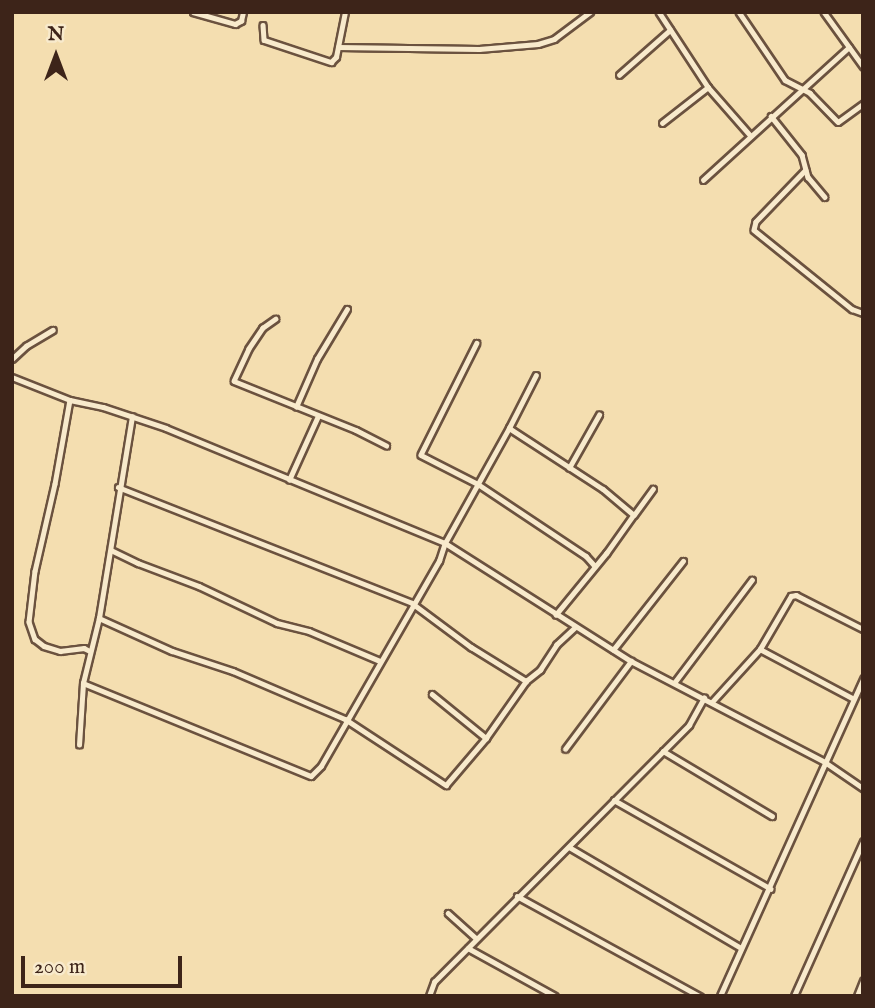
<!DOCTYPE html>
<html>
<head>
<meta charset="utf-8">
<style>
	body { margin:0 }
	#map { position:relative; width:875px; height:1008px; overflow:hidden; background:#f4deb0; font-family:"IM FELL English",serif }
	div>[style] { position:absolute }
	.roads { filter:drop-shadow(2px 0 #6b523f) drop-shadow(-2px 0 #6b523f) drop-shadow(0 2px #6b523f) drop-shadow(0 -2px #6b523f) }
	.minor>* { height:4.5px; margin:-2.25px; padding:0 2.25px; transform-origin:2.25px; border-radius:2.25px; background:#f8eacc }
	span { translate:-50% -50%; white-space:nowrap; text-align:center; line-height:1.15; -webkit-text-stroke:5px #f8eacc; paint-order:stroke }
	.frame { position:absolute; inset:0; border:14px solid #3d2419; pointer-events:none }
	.north { position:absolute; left:21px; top:21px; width:70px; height:70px; -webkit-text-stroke:5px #f8eacc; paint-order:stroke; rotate:0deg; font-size:19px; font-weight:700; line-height:28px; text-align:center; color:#3d2419 }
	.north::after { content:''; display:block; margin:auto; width:24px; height:32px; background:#3d2419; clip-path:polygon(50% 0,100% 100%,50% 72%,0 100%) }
	.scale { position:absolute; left:21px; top:956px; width:161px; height:32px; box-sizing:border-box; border:4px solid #3d2419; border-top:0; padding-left:9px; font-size:21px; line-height:24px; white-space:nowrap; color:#3d2419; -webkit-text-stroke:5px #f8eacc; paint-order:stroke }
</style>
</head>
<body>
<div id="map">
	<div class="roads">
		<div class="minor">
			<div style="left:193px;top:12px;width:44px;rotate:15.9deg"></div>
			<div style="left:235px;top:24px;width:7px;rotate:-27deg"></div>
			<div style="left:241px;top:21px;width:9px;rotate:-77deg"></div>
			<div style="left:659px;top:12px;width:90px;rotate:56.8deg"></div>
			<div style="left:739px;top:12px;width:82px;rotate:55.9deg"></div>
			<div style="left:785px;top:80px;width:28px;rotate:27deg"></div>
			<div style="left:810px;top:93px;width:40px;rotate:46deg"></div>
			<div style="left:838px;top:122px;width:31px;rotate:-36deg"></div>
			<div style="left:824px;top:12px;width:67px;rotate:54.2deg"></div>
			<div style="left:263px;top:25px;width:15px;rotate:86deg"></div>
			<div style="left:264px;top:40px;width:71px;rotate:18.2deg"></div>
			<div style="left:331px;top:62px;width:7px;rotate:-45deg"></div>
			<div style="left:336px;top:57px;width:46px;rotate:-78.7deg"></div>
			<div style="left:338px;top:47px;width:141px;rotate:0.8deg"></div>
			<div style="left:479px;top:49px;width:59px;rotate:-4.8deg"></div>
			<div style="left:538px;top:44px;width:17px;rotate:-17deg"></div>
			<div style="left:554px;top:39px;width:45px;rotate:-36.9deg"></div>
			<div style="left:619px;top:75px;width:68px;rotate:-41.4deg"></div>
			<div style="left:771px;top:116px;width:50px;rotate:51.5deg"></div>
			<div style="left:802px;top:155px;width:23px;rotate:75deg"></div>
			<div style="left:808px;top:177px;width:26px;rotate:50deg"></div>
			<div style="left:662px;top:123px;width:58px;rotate:-38deg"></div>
			<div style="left:708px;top:87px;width:64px;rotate:48.8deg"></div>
			<div style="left:806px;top:170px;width:72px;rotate:133.9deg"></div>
			<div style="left:756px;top:222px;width:8px;rotate:104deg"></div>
			<div style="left:754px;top:230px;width:126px;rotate:38.9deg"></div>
			<div style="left:852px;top:309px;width:12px;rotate:20deg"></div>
			<div style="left:703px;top:180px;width:197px;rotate:-42.3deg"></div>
			<div style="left:276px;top:319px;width:16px;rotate:145deg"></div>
			<div style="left:263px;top:328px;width:25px;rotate:124deg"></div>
			<div style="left:249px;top:349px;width:35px;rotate:115deg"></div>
			<div style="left:234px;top:381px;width:131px;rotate:21.9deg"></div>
			<div style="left:356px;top:430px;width:34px;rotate:27deg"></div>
			<div style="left:477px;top:343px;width:125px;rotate:116.6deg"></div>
			<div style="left:421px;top:455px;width:64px;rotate:27deg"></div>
			<div style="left:478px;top:484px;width:130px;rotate:33.7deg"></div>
			<div style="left:586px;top:556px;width:12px;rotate:48deg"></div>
			<div style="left:12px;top:359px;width:19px;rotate:-43deg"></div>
			<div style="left:26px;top:346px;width:31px;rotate:-31deg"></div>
			<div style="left:12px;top:377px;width:62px;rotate:21.6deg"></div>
			<div style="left:70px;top:400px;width:34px;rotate:12deg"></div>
			<div style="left:103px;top:407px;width:66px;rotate:18.4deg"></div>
			<div style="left:166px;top:428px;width:302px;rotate:22.4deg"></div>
			<div style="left:445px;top:543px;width:220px;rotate:32.4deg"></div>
			<div style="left:631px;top:661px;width:219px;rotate:27.5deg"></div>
			<div style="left:825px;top:762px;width:46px;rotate:34.4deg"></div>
			<div style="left:70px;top:400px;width:85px;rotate:100.1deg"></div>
			<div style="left:55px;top:484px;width:89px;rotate:102.9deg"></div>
			<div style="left:35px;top:571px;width:51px;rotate:96.7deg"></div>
			<div style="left:29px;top:622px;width:18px;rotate:71deg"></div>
			<div style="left:35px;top:639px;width:11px;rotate:38deg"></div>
			<div style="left:44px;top:646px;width:17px;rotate:17deg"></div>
			<div style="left:60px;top:651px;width:24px;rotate:-7deg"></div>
			<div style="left:84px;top:648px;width:7px;rotate:27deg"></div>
			<div style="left:296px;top:407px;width:52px;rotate:-66.4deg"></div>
			<div style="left:317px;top:359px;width:58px;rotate:-59deg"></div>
			<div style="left:509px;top:428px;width:59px;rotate:-63deg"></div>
			<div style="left:569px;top:468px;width:61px;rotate:-60.5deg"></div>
			<div style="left:289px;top:480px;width:70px;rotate:-65.6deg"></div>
			<div style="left:118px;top:487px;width:316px;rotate:21.5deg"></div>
			<div style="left:412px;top:603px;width:74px;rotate:36.7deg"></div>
			<div style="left:471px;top:647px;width:65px;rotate:31.7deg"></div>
			<div style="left:634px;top:515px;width:32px;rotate:-54deg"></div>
			<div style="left:111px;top:550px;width:30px;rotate:26deg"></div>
			<div style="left:138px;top:563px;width:65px;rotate:20.7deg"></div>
			<div style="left:199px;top:586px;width:86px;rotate:25.4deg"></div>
			<div style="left:277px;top:623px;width:33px;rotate:14deg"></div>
			<div style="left:309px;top:631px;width:77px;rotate:22.9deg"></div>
			<div style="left:99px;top:618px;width:80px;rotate:24.3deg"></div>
			<div style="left:172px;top:651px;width:64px;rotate:18.2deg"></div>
			<div style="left:233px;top:671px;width:122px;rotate:23.2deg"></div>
			<div style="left:345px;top:719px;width:121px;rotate:33.2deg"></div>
			<div style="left:446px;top:785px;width:62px;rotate:-49.6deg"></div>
			<div style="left:486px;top:738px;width:70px;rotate:-54.9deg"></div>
			<div style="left:526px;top:681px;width:18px;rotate:-38deg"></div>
			<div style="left:540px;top:670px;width:30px;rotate:-57deg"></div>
			<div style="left:556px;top:645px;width:26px;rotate:-43deg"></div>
			<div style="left:760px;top:649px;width:104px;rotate:28deg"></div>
			<div style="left:613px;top:650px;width:113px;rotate:-51.8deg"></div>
			<div style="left:83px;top:683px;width:246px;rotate:22.2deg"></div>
			<div style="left:311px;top:776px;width:14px;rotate:-45deg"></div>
			<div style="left:321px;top:766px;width:237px;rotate:-60.1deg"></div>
			<div style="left:439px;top:561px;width:19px;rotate:-72deg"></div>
			<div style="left:445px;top:543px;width:132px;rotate:-60.9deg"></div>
			<div style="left:509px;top:428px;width:112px;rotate:33deg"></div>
			<div style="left:603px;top:489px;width:40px;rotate:40deg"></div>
			<div style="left:634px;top:515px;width:47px;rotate:125.4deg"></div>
			<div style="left:607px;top:553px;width:80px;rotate:129.4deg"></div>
			<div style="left:674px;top:683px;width:129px;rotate:-52.9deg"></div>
			<div style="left:432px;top:694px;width:70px;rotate:39.2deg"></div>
			<div style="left:712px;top:702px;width:72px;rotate:-47.8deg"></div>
			<div style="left:760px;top:649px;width:61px;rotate:-59.7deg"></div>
			<div style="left:791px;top:596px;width:5px;rotate:-11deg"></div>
			<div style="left:796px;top:595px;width:75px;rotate:26.9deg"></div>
			<div style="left:79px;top:745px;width:62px;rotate:-86.3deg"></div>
			<div style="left:83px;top:683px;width:67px;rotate:-76.2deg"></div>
			<div style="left:99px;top:618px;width:204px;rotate:-80.7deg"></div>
			<div style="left:565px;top:749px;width:110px;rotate:-53.1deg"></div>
			<div style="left:663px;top:751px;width:127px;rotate:30.8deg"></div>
			<div style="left:614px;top:800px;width:180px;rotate:29.5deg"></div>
			<div style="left:569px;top:847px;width:199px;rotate:30.4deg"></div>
			<div style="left:517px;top:896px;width:209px;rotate:28.7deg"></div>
			<div style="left:448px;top:913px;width:38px;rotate:42deg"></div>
			<div style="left:468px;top:948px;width:99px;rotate:28.9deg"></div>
			<div style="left:429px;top:996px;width:15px;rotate:-70deg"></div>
			<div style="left:434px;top:982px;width:362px;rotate:-45.2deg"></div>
			<div style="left:689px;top:725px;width:31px;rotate:-61deg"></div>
			<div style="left:720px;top:996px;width:348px;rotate:-65.7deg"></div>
			<div style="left:794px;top:996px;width:169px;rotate:-65.9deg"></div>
			<div style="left:857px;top:996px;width:16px;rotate:-68deg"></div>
		</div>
	</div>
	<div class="frame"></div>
	<div class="north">N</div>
	<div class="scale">200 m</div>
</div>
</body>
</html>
